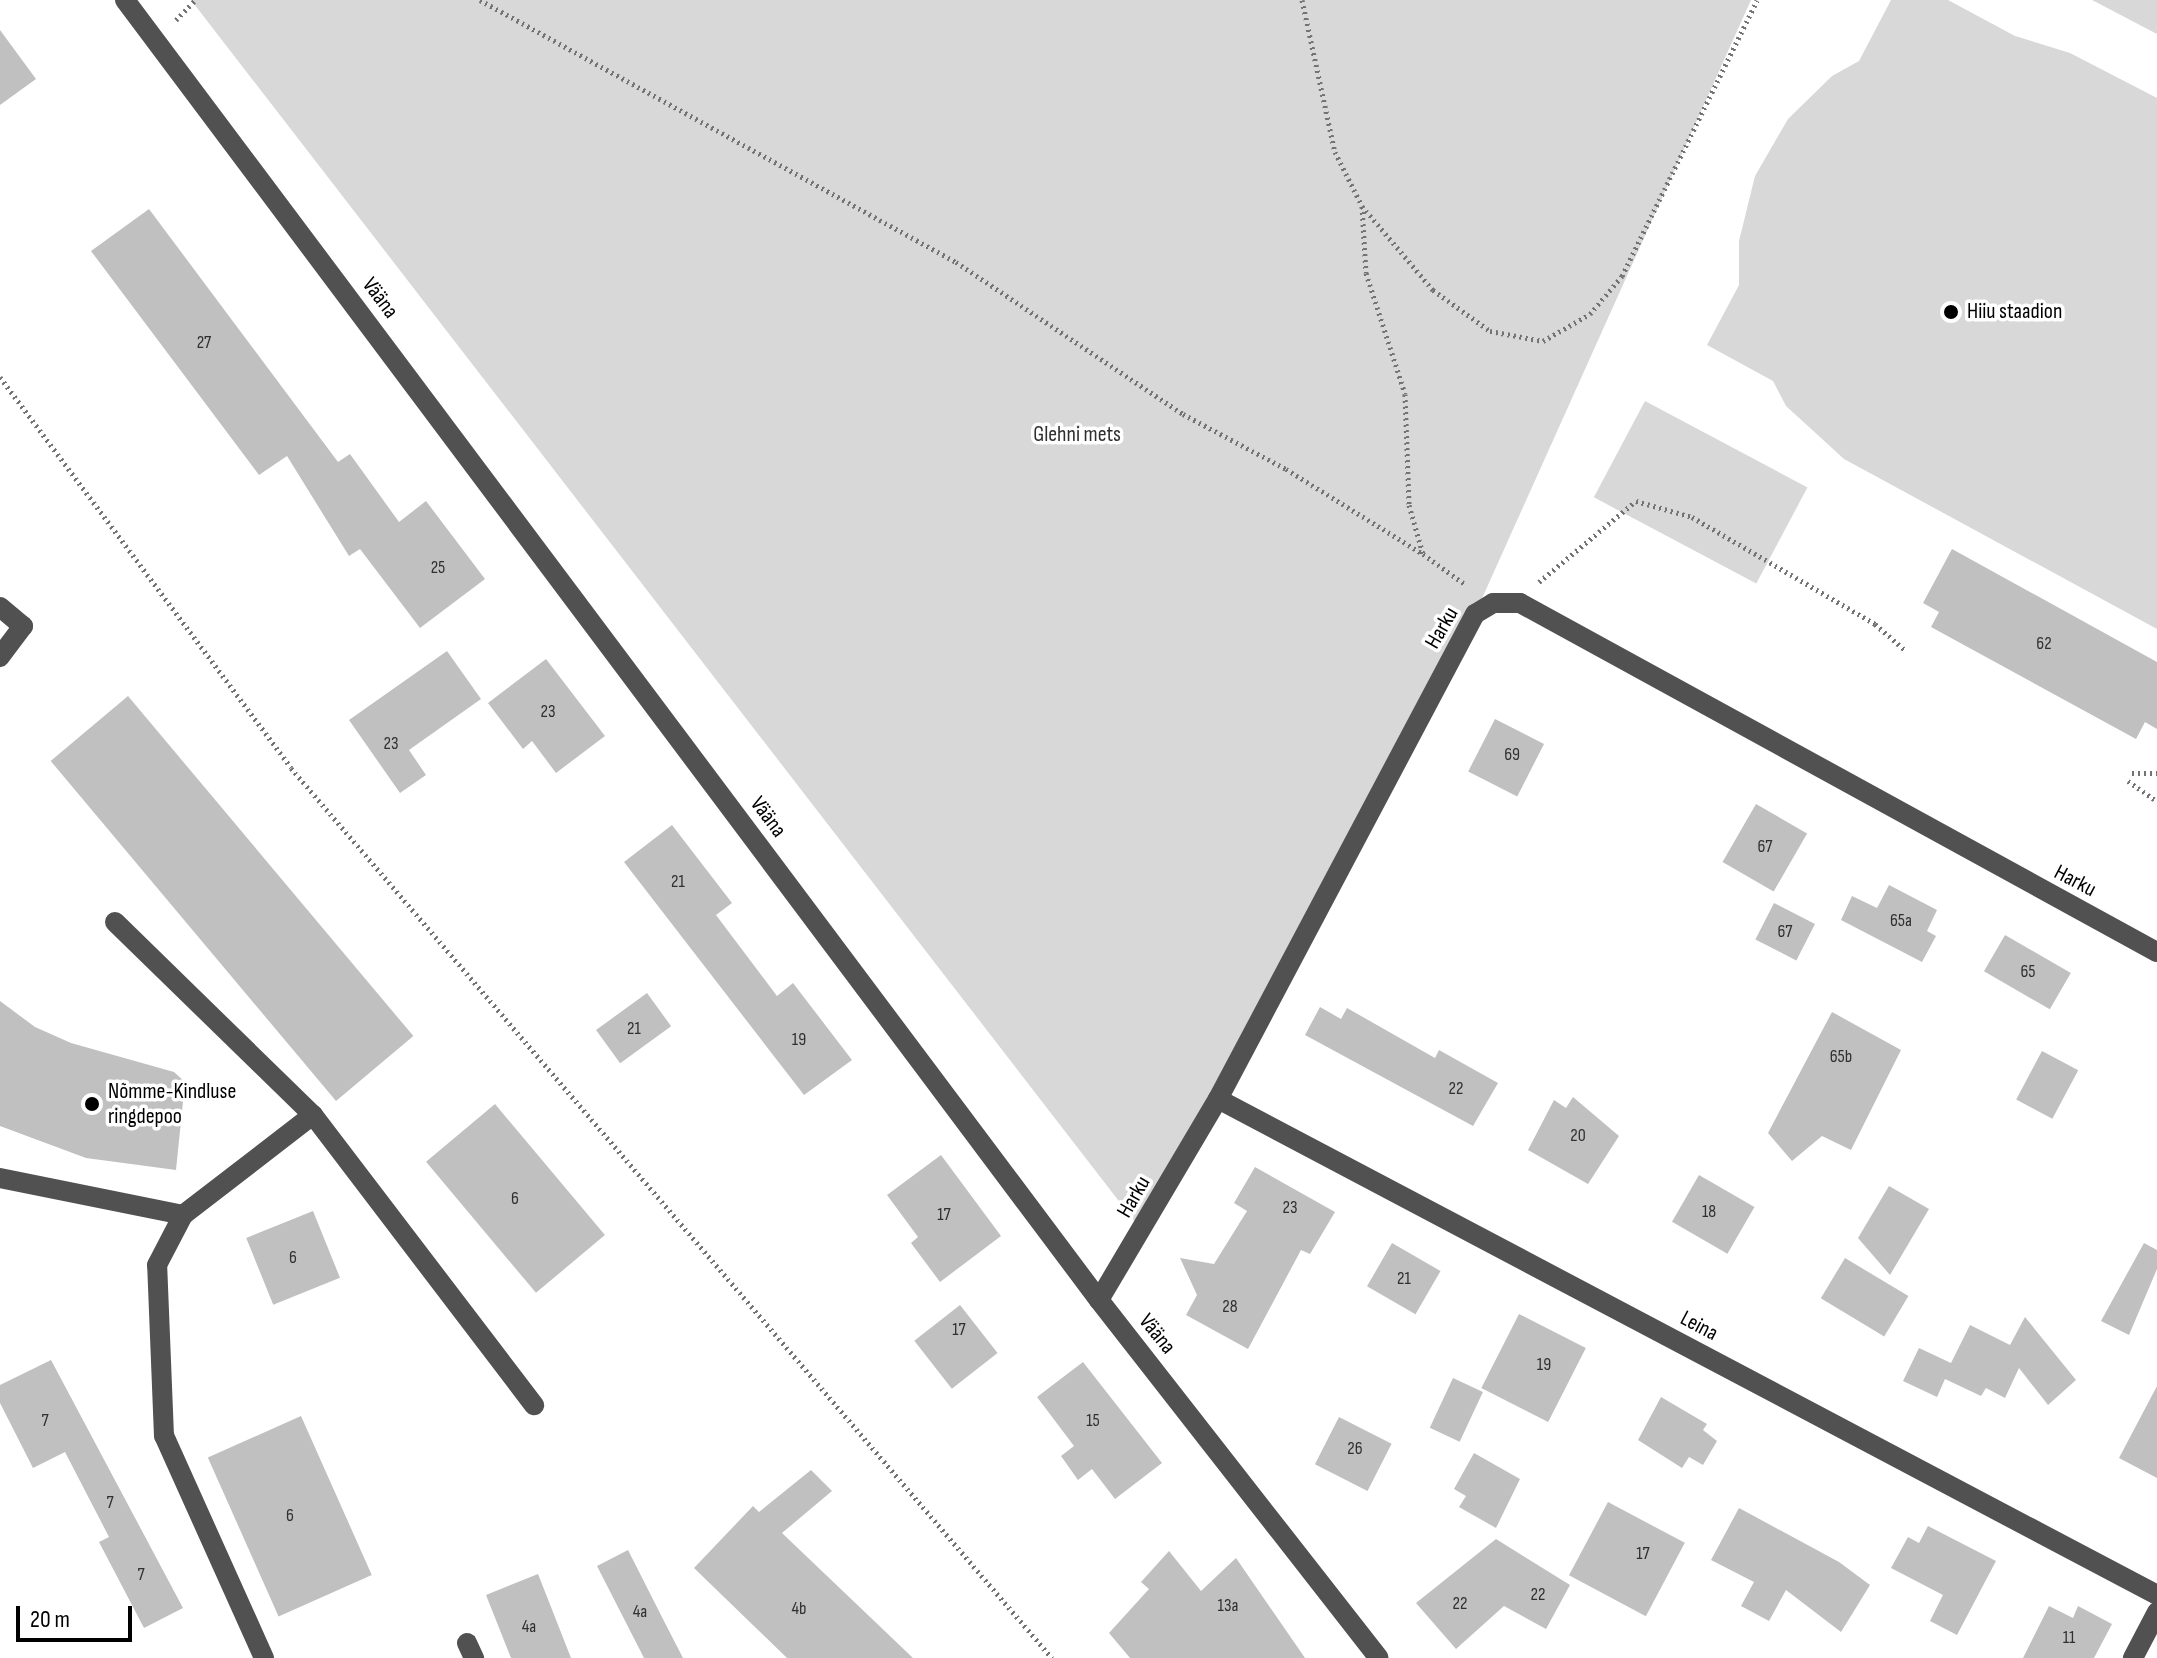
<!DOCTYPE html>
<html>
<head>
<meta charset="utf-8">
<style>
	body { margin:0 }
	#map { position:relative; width:2157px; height:1658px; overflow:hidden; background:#fff; font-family:"Sofia Sans Condensed",sans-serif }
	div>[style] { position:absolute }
	.green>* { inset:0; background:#d8d8d8; transform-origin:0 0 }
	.building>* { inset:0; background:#c0c0c0; transform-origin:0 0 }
	.path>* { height:5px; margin-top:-2.5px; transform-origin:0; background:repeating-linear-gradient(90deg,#737373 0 2px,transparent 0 6px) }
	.minor>* { height:20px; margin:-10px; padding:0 10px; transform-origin:10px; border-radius:10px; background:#515151 }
	.dots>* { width:22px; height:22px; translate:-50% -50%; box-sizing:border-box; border:4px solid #fff; border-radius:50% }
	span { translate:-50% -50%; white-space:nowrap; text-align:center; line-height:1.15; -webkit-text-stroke:7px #fff; paint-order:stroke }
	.number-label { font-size:18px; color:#303030 }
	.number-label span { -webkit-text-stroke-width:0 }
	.street-label { font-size:22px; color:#000 }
	.poi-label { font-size:22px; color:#000 }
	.left { translate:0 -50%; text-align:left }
	.park-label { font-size:22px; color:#2f2f2f }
	.scale { position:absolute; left:16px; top:1606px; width:116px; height:36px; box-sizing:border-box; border:4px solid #000; border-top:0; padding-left:10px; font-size:24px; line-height:28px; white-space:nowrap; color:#000; -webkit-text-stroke:6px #fff; paint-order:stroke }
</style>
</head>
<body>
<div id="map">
	<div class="green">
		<div style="clip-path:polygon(191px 0,1751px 0,1475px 614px,1142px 1231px)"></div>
		<div style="clip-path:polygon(1891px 0,1948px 0,2015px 36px,2070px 53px,2157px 98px,2157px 629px,1844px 459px,1786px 406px,1773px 381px,1707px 345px,1739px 285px,1739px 241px,1755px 176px,1788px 119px,1832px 76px,1859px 61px)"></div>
		<div style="clip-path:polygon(2092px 0,2157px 0,2157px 34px)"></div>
		<div style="left:1645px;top:401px;width:184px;height:109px;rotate:28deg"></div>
	</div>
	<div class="building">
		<div style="clip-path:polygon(0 30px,36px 79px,0 105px)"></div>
		<div style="clip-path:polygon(149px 209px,338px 462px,350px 454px,399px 522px,426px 501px,485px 579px,420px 628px,360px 549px,349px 556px,287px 456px,259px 475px,91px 251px)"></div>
		<div style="clip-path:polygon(1952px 549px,2157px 662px,2157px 729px,2145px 722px,2136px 739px,1931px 627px,1939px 612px,1923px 603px)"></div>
		<div style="clip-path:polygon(447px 651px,481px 699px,409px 750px,426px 775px,400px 793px,349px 720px)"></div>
		<div style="clip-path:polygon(546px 659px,605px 736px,556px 773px,532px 741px,523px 749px,488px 703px)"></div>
		<div style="left:128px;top:696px;width:444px;height:101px;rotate:50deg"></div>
		<div style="left:1495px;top:719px;width:55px;height:59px;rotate:27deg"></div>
		<div style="left:1756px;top:804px;width:59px;height:67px;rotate:30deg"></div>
		<div style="clip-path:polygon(672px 825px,732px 903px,716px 915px,777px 996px,793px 983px,852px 1060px,804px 1095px,624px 862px)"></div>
		<div style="clip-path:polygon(1889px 885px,1937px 910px,1927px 931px,1936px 936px,1922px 962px,1841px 920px,1852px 896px,1877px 908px)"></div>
		<div style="left:1774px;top:903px;width:46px;height:41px;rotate:27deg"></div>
		<div style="left:2005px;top:935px;width:76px;height:42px;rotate:30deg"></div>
		<div style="left:647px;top:993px;width:41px;height:63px;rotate:54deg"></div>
		<div style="clip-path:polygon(0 1001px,35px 1027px,71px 1043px,174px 1072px,185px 1082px,176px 1170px,86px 1158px,0 1126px)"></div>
		<div style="clip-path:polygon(1320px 1007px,1341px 1019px,1347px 1008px,1435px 1058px,1439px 1050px,1498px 1083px,1473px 1126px,1305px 1035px)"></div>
		<div style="clip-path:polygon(1832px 1012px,1901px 1050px,1851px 1150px,1822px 1136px,1792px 1161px,1768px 1133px)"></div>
		<div style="left:2042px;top:1051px;width:41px;height:55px;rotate:28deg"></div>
		<div style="clip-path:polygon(1573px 1097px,1619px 1136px,1588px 1184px,1528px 1150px,1554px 1100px,1566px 1108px)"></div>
		<div style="left:495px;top:1104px;width:171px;height:90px;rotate:50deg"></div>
		<div style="clip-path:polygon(941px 1155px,1001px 1236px,940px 1282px,911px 1243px,918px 1237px,887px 1195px)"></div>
		<div style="clip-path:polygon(1255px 1167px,1335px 1212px,1310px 1254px,1301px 1250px,1248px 1349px,1186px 1315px,1197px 1295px,1180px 1258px,1214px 1264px,1247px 1211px,1234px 1203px)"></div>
		<div style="left:1699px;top:1175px;width:64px;height:54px;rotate:30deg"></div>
		<div style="clip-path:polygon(1889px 1186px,1929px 1209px,1890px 1275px,1858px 1238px)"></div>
		<div style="left:313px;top:1211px;width:72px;height:72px;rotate:68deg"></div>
		<div style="left:1392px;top:1243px;width:56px;height:50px;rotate:30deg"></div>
		<div style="clip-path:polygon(2144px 1243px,2157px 1250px,2157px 1269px,2129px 1335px,2101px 1321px)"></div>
		<div style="left:1845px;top:1258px;width:74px;height:47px;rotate:31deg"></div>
		<div style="left:960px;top:1305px;width:61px;height:58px;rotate:52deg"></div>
		<div style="left:1519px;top:1314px;width:75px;height:83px;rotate:27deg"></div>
		<div style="clip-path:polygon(2025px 1317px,2076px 1380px,2048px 1405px,2019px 1368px,2005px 1398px,1986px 1388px,1981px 1396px,1945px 1379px,1937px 1397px,1903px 1381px,1919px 1348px,1951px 1363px,1970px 1325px,2010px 1345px)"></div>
		<div style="clip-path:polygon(51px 1360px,183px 1608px,144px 1628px,99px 1542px,109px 1537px,65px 1452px,33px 1468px,0 1403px,0 1385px)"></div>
		<div style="clip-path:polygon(1083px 1362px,1162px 1463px,1115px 1499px,1092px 1469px,1078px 1480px,1061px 1456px,1074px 1446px,1037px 1397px)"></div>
		<div style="left:1453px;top:1378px;width:33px;height:55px;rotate:25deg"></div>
		<div style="clip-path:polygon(2157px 1386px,2157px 1478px,2119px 1458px)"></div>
		<div style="clip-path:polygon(1661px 1397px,1707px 1424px,1703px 1430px,1717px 1441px,1703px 1465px,1689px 1457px,1682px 1468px,1638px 1440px)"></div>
		<div style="left:301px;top:1416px;width:174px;height:102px;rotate:66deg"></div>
		<div style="left:1339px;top:1417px;width:59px;height:53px;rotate:27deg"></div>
		<div style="clip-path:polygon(1474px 1453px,1520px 1479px,1496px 1528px,1459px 1507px,1466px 1496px,1454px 1489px)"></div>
		<div style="clip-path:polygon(811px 1470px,832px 1491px,782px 1533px,913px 1658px,787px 1658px,694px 1568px,753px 1506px,759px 1512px)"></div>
		<div style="left:1608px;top:1502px;width:87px;height:83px;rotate:28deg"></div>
		<div style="clip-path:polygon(1739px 1508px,1839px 1562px,1870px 1585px,1841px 1632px,1786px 1590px,1769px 1621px,1741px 1606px,1754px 1582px,1711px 1560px)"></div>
		<div style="clip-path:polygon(1928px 1526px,1996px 1561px,1957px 1635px,1930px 1621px,1943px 1595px,1891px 1568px,1908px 1537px,1919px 1543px)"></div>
		<div style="clip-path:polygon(1496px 1539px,1570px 1585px,1546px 1629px,1504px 1606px,1456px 1649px,1416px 1603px)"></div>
		<div style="clip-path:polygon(628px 1550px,666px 1625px,683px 1658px,644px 1658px,597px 1566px)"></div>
		<div style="clip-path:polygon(1169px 1551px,1201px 1591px,1236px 1558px,1305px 1658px,1130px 1658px,1109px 1633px,1149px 1589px,1141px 1582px)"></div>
		<div style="clip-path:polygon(538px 1574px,551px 1607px,571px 1658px,511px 1658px,486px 1595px)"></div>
		<div style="clip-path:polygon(2049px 1606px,2073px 1618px,2078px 1606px,2112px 1624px,2094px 1658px,2023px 1658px)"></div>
	</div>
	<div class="path">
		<div style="left:480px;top:0;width:543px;rotate:28.83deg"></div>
		<div style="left:956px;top:262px;width:273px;rotate:33.8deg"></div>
		<div style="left:1183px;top:414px;width:117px;rotate:28.1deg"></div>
		<div style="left:1286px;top:469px;width:161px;rotate:31.8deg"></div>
		<div style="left:1302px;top:0;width:156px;rotate:77.8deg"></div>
		<div style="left:1335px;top:152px;width:60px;rotate:63.4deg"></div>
		<div style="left:1362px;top:206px;width:110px;rotate:49.8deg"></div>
		<div style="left:1433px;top:290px;width:70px;rotate:35.7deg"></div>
		<div style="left:1490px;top:331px;width:54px;rotate:10.7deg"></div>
		<div style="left:1543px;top:341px;width:54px;rotate:-29.9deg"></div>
		<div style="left:1590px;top:314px;width:50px;rotate:-49.9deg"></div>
		<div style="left:1622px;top:276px;width:307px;rotate:-63.9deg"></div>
		<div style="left:176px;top:20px;width:28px;rotate:-46deg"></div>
		<div style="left:1362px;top:206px;width:67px;rotate:86.6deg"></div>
		<div style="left:1366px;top:273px;width:127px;rotate:72.1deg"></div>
		<div style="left:1405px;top:394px;width:111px;rotate:87.9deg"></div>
		<div style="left:1409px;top:505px;width:51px;rotate:74.1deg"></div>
		<div style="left:1423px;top:554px;width:53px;rotate:35.8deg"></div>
		<div style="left:0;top:377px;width:487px;rotate:53.3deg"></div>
		<div style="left:291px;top:768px;width:1171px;rotate:49.47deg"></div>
		<div style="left:1539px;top:582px;width:126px;rotate:-39.9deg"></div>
		<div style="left:1636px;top:501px;width:58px;rotate:15.9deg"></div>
		<div style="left:1692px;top:517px;width:212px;rotate:30.3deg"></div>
		<div style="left:1875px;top:624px;width:41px;rotate:41.1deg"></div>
		<div style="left:2132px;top:773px;width:25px"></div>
		<div style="left:2128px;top:781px;width:35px;rotate:35deg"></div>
	</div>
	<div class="minor">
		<div style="left:125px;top:0;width:1624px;rotate:53.16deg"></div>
		<div style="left:1099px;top:1300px;width:454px;rotate:52deg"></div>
		<div style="left:0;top:607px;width:30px;rotate:40deg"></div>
		<div style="left:23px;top:626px;width:39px;rotate:127deg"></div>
		<div style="left:115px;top:922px;width:277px;rotate:44.3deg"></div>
		<div style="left:313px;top:1115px;width:365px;rotate:52.7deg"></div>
		<div style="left:1218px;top:1099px;width:1062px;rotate:27.84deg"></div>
		<div style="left:0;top:1178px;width:187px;rotate:11.4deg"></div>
		<div style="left:1099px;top:1300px;width:234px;rotate:-59.4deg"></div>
		<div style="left:1218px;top:1099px;width:549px;rotate:-62.08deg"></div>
		<div style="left:1475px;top:614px;width:21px;rotate:-31deg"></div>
		<div style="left:1493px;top:603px;width:27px"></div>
		<div style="left:1520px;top:603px;width:726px;rotate:28.72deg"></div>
		<div style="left:467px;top:1643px;width:17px;rotate:65deg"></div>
		<div style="left:264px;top:1658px;width:243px;rotate:-114.2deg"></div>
		<div style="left:164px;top:1436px;width:171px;rotate:-92.3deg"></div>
		<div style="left:157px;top:1265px;width:56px;rotate:-62.5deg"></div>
		<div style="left:183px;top:1215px;width:164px;rotate:-37.6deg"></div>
		<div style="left:2133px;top:1658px;width:52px;rotate:-62.4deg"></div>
	</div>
	<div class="dots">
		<div style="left:1951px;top:312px;background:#000"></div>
		<div style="left:92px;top:1104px;background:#000"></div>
	</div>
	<div class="number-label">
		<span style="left:204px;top:343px">27</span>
		<span style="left:438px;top:568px">25</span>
		<span style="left:2044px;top:644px">62</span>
		<span style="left:548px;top:712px">23</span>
		<span style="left:391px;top:744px">23</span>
		<span style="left:1512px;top:755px">69</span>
		<span style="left:1765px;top:847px">67</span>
		<span style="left:678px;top:882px">21</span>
		<span style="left:1901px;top:921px">65a</span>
		<span style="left:1785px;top:932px">67</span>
		<span style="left:2028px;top:972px">65</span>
		<span style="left:634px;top:1029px">21</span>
		<span style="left:799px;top:1040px">19</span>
		<span style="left:1841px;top:1057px">65b</span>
		<span style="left:1456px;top:1089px">22</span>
		<span style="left:1578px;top:1136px">20</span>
		<span style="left:515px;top:1199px">6</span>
		<span style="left:1290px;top:1208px">23</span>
		<span style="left:1709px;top:1212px">18</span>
		<span style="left:944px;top:1215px">17</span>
		<span style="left:293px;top:1258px">6</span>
		<span style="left:1404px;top:1279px">21</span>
		<span style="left:1230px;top:1307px">28</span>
		<span style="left:959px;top:1330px">17</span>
		<span style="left:1544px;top:1365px">19</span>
		<span style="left:45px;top:1421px">7</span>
		<span style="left:1093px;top:1421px">15</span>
		<span style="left:1355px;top:1449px">26</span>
		<span style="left:110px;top:1503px">7</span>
		<span style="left:290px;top:1516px">6</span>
		<span style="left:1643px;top:1554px">17</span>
		<span style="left:141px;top:1575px">7</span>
		<span style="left:1538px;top:1595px">22</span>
		<span style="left:1460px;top:1604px">22</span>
		<span style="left:1228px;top:1606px">13a</span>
		<span style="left:799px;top:1609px">4b</span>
		<span style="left:640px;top:1612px">4a</span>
		<span style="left:529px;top:1627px">4a</span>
		<span style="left:2069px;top:1638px">11</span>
	</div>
	<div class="street-label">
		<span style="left:380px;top:298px;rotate:53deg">Vääna</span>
		<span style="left:1442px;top:628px;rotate:-60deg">Harku</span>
		<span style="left:768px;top:817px;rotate:53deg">Vääna</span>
		<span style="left:2075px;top:881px;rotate:28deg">Harku</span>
		<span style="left:1134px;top:1197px;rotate:-60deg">Harku</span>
		<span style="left:1699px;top:1326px;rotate:28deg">Leina</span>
		<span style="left:1157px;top:1334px;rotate:51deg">Vääna</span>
	</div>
	<div class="poi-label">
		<span class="left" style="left:1967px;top:312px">Hiiu staadion</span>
		<span class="left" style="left:108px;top:1104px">Nõmme-Kindluse<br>ringdepoo</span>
	</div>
	<div class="park-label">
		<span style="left:1077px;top:435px">Glehni mets</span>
	</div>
	<div class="scale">20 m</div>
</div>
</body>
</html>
